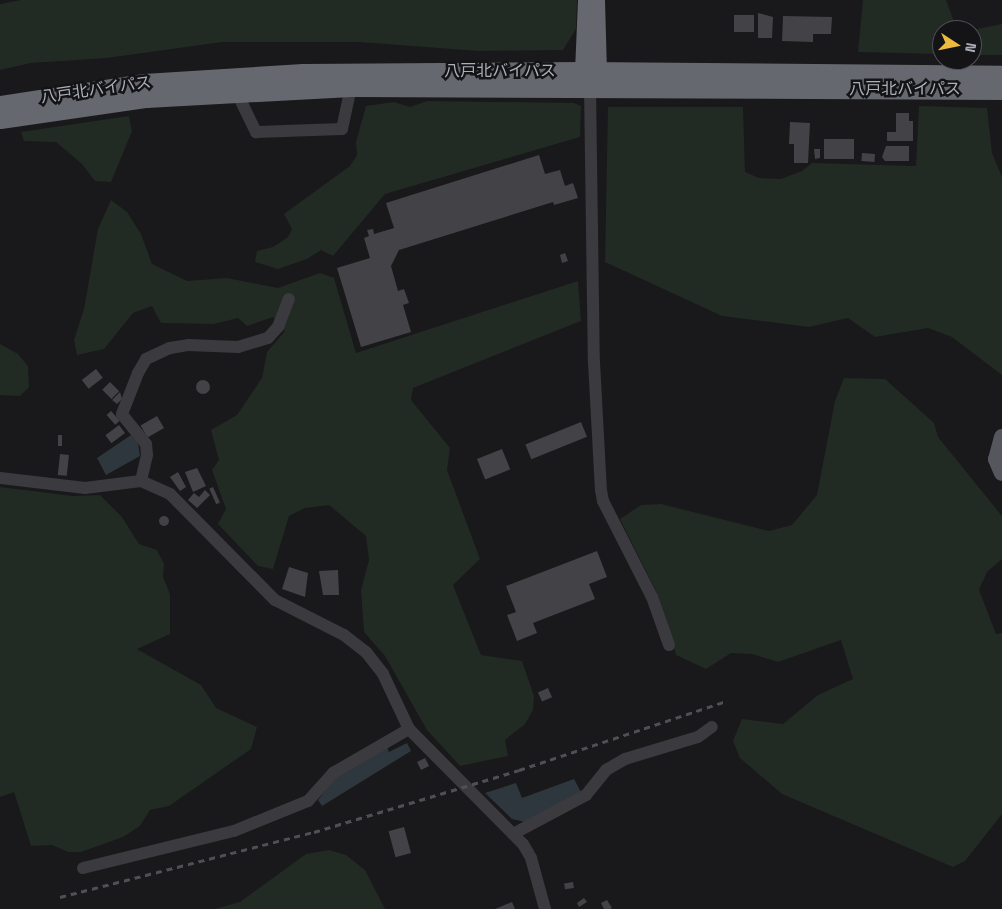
<!DOCTYPE html>
<html>
<head>
<meta charset="utf-8">
<style>
	body { margin:0 }
	#map { position:relative; width:1002px; height:909px; overflow:hidden; background:#19181a; font-family:"Space Grotesk","Noto Sans JP",sans-serif }
	div>[style] { position:absolute }
	.green>* { inset:0; background:#222a24 }
	.water>* { inset:0; background:#2f373e }
	.building>* { inset:0; background:#434347; transform-origin:0 0 }
	.round { border-radius:50% }
	.minor>* { height:12px; margin:-6px; padding:0 6px; transform-origin:6px; border-radius:6px; background:#3a3a3f }
	.major>* { height:16px; margin:-8px; padding:0 8px; transform-origin:8px; border-radius:8px; background:#56575e }
	.highway>* { height:19px; margin:-9.5px; padding:0 9.5px; transform-origin:9.5px; border-radius:9.5px; background:#666870 }
	.rail>* { height:3px; margin-top:-1.5px; transform-origin:0; background:repeating-linear-gradient(90deg,#4f5056 0 6px,transparent 0 11px) }
	span { translate:-50% -50%; white-space:nowrap; text-align:center; line-height:1.15; -webkit-text-stroke:5px #141316; paint-order:stroke }
	.street-label { font-size:16px; color:#abafba }
	.north { position:absolute; left:932px; top:20px; width:50px; height:50px; box-sizing:border-box; background:#141316; border:1px solid #505158; border-radius:50%; rotate:101deg; font-size:14px; font-weight:700; line-height:20px; text-align:center; color:#abafba }
	.north::after { content:''; display:block; margin:auto; width:18px; height:22px; background:#ecba3f; clip-path:polygon(50% 0,100% 100%,50% 72%,0 100%) }
</style>
</head>
<body>
<div id="map">
	<div class="green">
		<div style="clip-path:polygon(21px 0,577px 0,576px 29px,563px 50px,478px 51px,359px 42px,222px 42px,107px 58px,31px 63px,0 70px,0 4px)"></div>
		<div style="clip-path:polygon(863px 0,946px 0,957px 30px,942px 30px,942px 54px,858px 52px)"></div>
		<div style="clip-path:polygon(1002px 24px,1002px 55px,972px 55px,972px 30px)"></div>
		<div style="clip-path:polygon(427px 101px,574px 103px,581px 106px,580px 137px,385px 194px,333px 256px,321px 250px,307px 259px,278px 269px,255px 262px,257px 251px,273px 247px,288px 237px,292px 229px,284px 214px,350px 166px,357px 155px,356px 142px,366px 106px,394px 102px,410px 107px)"></div>
		<div style="clip-path:polygon(919px 106px,987px 108px,992px 153px,1002px 177px,1002px 375px,952px 337px,928px 328px,875px 337px,848px 318px,809px 327px,722px 316px,605px 262px,608px 107px,743px 107px,745px 172px,759px 178px,781px 179px,802px 171px,812px 163px,916px 166px)"></div>
		<div style="clip-path:polygon(129px 116px,132px 131px,111px 182px,95px 181px,82px 164px,56px 142px,24px 141px,21px 132px)"></div>
		<div style="clip-path:polygon(111px 200px,127px 212px,141px 234px,152px 264px,187px 281px,227px 278px,278px 288px,320px 273px,334px 278px,356px 353px,578px 281px,581px 321px,413px 388px,411px 400px,450px 448px,447px 470px,480px 559px,453px 585px,481px 655px,522px 661px,534px 696px,533px 710px,525px 724px,505px 740px,508px 756px,460px 766px,427px 730px,385px 656px,364px 632px,361px 590px,369px 560px,366px 536px,329px 505px,305px 508px,289px 516px,273px 569px,258px 566px,218px 524px,226px 509px,212px 470px,219px 460px,211px 430px,237px 415px,262px 378px,267px 352px,285px 331px,273px 317px,247px 326px,238px 318px,214px 324px,161px 323px,152px 306px,133px 313px,104px 349px,77px 355px,74px 340px,84px 309px,98px 229px)"></div>
		<div style="clip-path:polygon(0 344px,18px 354px,28px 366px,29px 387px,20px 396px,0 395px)"></div>
		<div style="clip-path:polygon(844px 378px,885px 379px,934px 423px,938px 437px,1002px 516px,1002px 559px,987px 572px,979px 590px,996px 634px,1002px 633px,1002px 814px,965px 861px,953px 867px,782px 794px,740px 758px,733px 741px,742px 719px,783px 724px,818px 695px,853px 679px,841px 640px,778px 662px,752px 654px,731px 653px,706px 669px,676px 655px,656px 591px,620px 519px,641px 505px,661px 504px,769px 531px,792px 525px,817px 495px,835px 401px)"></div>
		<div style="clip-path:polygon(0 487px,73px 496px,100px 495px,122px 517px,139px 544px,157px 550px,164px 564px,163px 577px,170px 594px,170px 634px,137px 649px,201px 685px,216px 708px,257px 727px,251px 749px,169px 806px,150px 810px,140px 826px,123px 837px,81px 852px,68px 852px,52px 845px,31px 846px,14px 792px,0 797px)"></div>
		<div style="clip-path:polygon(329px 850px,346px 855px,365px 870px,385px 909px,215px 909px,240px 902px,306px 854px)"></div>
	</div>
	<div class="water">
		<div style="clip-path:polygon(131px 435px,138px 443px,140px 456px,106px 475px,97px 458px)"></div>
		<div style="clip-path:polygon(407px 743px,411px 751px,322px 806px,318px 800px,335px 778px,387px 747px,389px 752px)"></div>
		<div style="clip-path:polygon(574px 779px,581px 792px,525px 822px,512px 819px,485px 793px,516px 783px,522px 798px)"></div>
	</div>
	<div class="building">
		<div style="clip-path:polygon(758px 13px,773px 17px,772px 38px,758px 38px)"></div>
		<div style="left:734px;top:15px;width:20px;height:17px"></div>
		<div style="clip-path:polygon(783px 16px,832px 17px,831px 34px,813px 34px,813px 42px,782px 41px)"></div>
		<div style="clip-path:polygon(896px 113px,909px 113px,909px 121px,913px 121px,913px 141px,887px 141px,887px 132px,896px 132px)"></div>
		<div style="clip-path:polygon(790px 122px,810px 123px,808px 163px,794px 163px,794px 144px,789px 144px)"></div>
		<div style="left:824px;top:139px;width:30px;height:20px"></div>
		<div style="clip-path:polygon(886px 146px,909px 146px,909px 161px,885px 161px,882px 157px)"></div>
		<div style="clip-path:polygon(814px 149px,820px 149px,820px 158px,815px 159px)"></div>
		<div style="left:862px;top:153px;width:13px;height:8px;rotate:4deg"></div>
		<div style="clip-path:polygon(539px 155px,545px 174px,560px 170px,565px 186px,573px 183px,578px 198px,554px 205px,553px 202px,399px 250px,391px 266px,398px 291px,404px 289px,409px 303px,403px 305px,411px 332px,361px 347px,337px 268px,370px 258px,364px 238px,369px 236px,367px 230px,373px 229px,374px 234px,394px 228px,386px 203px)"></div>
		<div style="clip-path:polygon(565px 253px,568px 261px,562px 263px,560px 255px)"></div>
		<div style="left:96px;top:369px;width:11px;height:18px;rotate:52deg"></div>
		<div class="round" style="left:196px;top:380px;width:14px;height:14px"></div>
		<div style="left:110px;top:382px;width:13px;height:11px;rotate:45deg"></div>
		<div style="clip-path:polygon(120px 392px,122px 399px,117px 404px,112px 400px)"></div>
		<div style="left:111px;top:411px;width:13px;height:6px;rotate:48deg"></div>
		<div style="left:157px;top:416px;width:14px;height:19px;rotate:60deg"></div>
		<div style="left:581px;top:422px;width:16px;height:60px;rotate:68deg"></div>
		<div style="left:119px;top:425px;width:10px;height:17px;rotate:53deg"></div>
		<div style="left:58px;top:435px;width:4px;height:11px"></div>
		<div style="left:502px;top:449px;width:22px;height:27px;rotate:68deg"></div>
		<div style="left:60px;top:454px;width:9px;height:21px;rotate:6deg"></div>
		<div style="clip-path:polygon(197px 468px,206px 486px,193px 492px,185px 472px)"></div>
		<div style="clip-path:polygon(178px 472px,186px 487px,180px 491px,170px 477px)"></div>
		<div style="left:213px;top:487px;width:17px;height:4px;rotate:66deg"></div>
		<div style="clip-path:polygon(205px 490px,210px 495px,197px 508px,188px 500px,194px 493px,199px 497px)"></div>
		<div class="round" style="left:159px;top:516px;width:10px;height:10px"></div>
		<div style="clip-path:polygon(597px 551px,607px 577px,589px 584px,595px 599px,533px 623px,537px 633px,517px 641px,507px 615px,516px 612px,506px 586px)"></div>
		<div style="clip-path:polygon(289px 567px,308px 573px,305px 597px,282px 589px)"></div>
		<div style="clip-path:polygon(338px 570px,339px 595px,323px 595px,319px 571px)"></div>
		<div style="left:548px;top:688px;width:10px;height:11px;rotate:66deg"></div>
		<div style="left:425px;top:758px;width:9px;height:9px;rotate:63deg"></div>
		<div style="left:404px;top:827px;width:27px;height:16px;rotate:75deg"></div>
		<div style="left:573px;top:882px;width:6px;height:9px;rotate:81deg"></div>
		<div style="clip-path:polygon(584px 898px,587px 902px,579px 907px,577px 903px)"></div>
		<div style="clip-path:polygon(607px 900px,612px 908px,610px 909px,604px 909px,601px 903px)"></div>
		<div style="clip-path:polygon(512px 902px,515px 909px,495px 909px)"></div>
	</div>
	<div class="minor">
		<div style="left:590px;top:87px;width:275px;rotate:89.2deg"></div>
		<div style="left:594px;top:362px;width:128px;rotate:86.9deg"></div>
		<div style="left:601px;top:490px;width:11px;rotate:80deg"></div>
		<div style="left:603px;top:501px;width:108px;rotate:63deg"></div>
		<div style="left:652px;top:597px;width:51px;rotate:70.5deg"></div>
		<div style="left:236px;top:91px;width:46px;rotate:64deg"></div>
		<div style="left:256px;top:132px;width:86px;rotate:-2deg"></div>
		<div style="left:342px;top:129px;width:43px;rotate:-77.9deg"></div>
		<div style="left:0;top:478px;width:86px;rotate:6.7deg"></div>
		<div style="left:85px;top:488px;width:56px;rotate:-7.1deg"></div>
		<div style="left:141px;top:481px;width:32px;rotate:24deg"></div>
		<div style="left:170px;top:494px;width:149px;rotate:45.3deg"></div>
		<div style="left:275px;top:600px;width:77px;rotate:26.9deg"></div>
		<div style="left:344px;top:635px;width:28px;rotate:38deg"></div>
		<div style="left:366px;top:652px;width:28px;rotate:52deg"></div>
		<div style="left:383px;top:674px;width:61px;rotate:64.7deg"></div>
		<div style="left:409px;top:729px;width:162px;rotate:45.3deg"></div>
		<div style="left:523px;top:844px;width:16px;rotate:60deg"></div>
		<div style="left:531px;top:858px;width:53px;rotate:74.6deg"></div>
		<div style="left:141px;top:481px;width:27px;rotate:-77deg"></div>
		<div style="left:147px;top:455px;width:11px;rotate:-95deg"></div>
		<div style="left:146px;top:444px;width:38px;rotate:-129deg"></div>
		<div style="left:122px;top:414px;width:44px;rotate:-68.7deg"></div>
		<div style="left:138px;top:373px;width:16px;rotate:-60deg"></div>
		<div style="left:146px;top:359px;width:26px;rotate:-25deg"></div>
		<div style="left:170px;top:348px;width:18px;rotate:-9deg"></div>
		<div style="left:188px;top:345px;width:50px;rotate:2.3deg"></div>
		<div style="left:238px;top:347px;width:31px;rotate:-17deg"></div>
		<div style="left:268px;top:338px;width:15px;rotate:-48deg"></div>
		<div style="left:278px;top:327px;width:30px;rotate:-69deg"></div>
		<div style="left:513px;top:834px;width:83px;rotate:-28.1deg"></div>
		<div style="left:586px;top:795px;width:32px;rotate:-51deg"></div>
		<div style="left:606px;top:770px;width:22px;rotate:-30deg"></div>
		<div style="left:625px;top:759px;width:76px;rotate:-16.8deg"></div>
		<div style="left:698px;top:737px;width:17px;rotate:-36deg"></div>
		<div style="left:83px;top:868px;width:155px;rotate:-13.8deg"></div>
		<div style="left:234px;top:831px;width:80px;rotate:-22.1deg"></div>
		<div style="left:308px;top:801px;width:38px;rotate:-48deg"></div>
		<div style="left:333px;top:773px;width:88px;rotate:-30.1deg"></div>
	</div>
	<div class="major">
		<div style="left:1002px;top:437px;width:23px;rotate:105deg"></div>
		<div style="left:996px;top:459px;width:15px;rotate:67deg"></div>
	</div>
	<div class="highway">
		<div style="left:587px;top:0;width:71px;rotate:92.4deg"></div>
		<div style="left:584px;top:71px;width:17px;rotate:69deg"></div>
		<div style="left:590px;top:87px;width:17px;rotate:-65deg"></div>
		<div style="left:597px;top:72px;width:72px;rotate:-91.6deg"></div>
		<div style="left:0;top:105px;width:146px;rotate:-8.7deg"></div>
		<div style="left:144px;top:83px;width:159px;rotate:-3.6deg"></div>
		<div style="left:303px;top:73px;width:281px;rotate:-0.4deg"></div>
		<div style="left:584px;top:71px;width:418px;rotate:0.5deg"></div>
		<div style="left:0;top:119px;width:148px;rotate:-8.2deg"></div>
		<div style="left:146px;top:98px;width:205px;rotate:-3.1deg"></div>
		<div style="left:351px;top:87px;width:651px;rotate:0.26deg"></div>
	</div>
	<div class="rail">
		<div style="left:60px;top:897px;width:262px;rotate:-14.4deg"></div>
		<div style="left:314px;top:832px;width:214px;rotate:-16.8deg"></div>
		<div style="left:519px;top:770px;width:219px;rotate:-18.4deg"></div>
	</div>
	<div class="street-label">
		<span style="left:500px;top:71px">八戸北バイパス</span>
		<span style="left:905px;top:89px">八戸北バイパス</span>
		<span style="left:96px;top:90px;rotate:-8deg">八戸北バイパス</span>
	</div>
	<div class="north">N</div>
</div>
</body>
</html>
